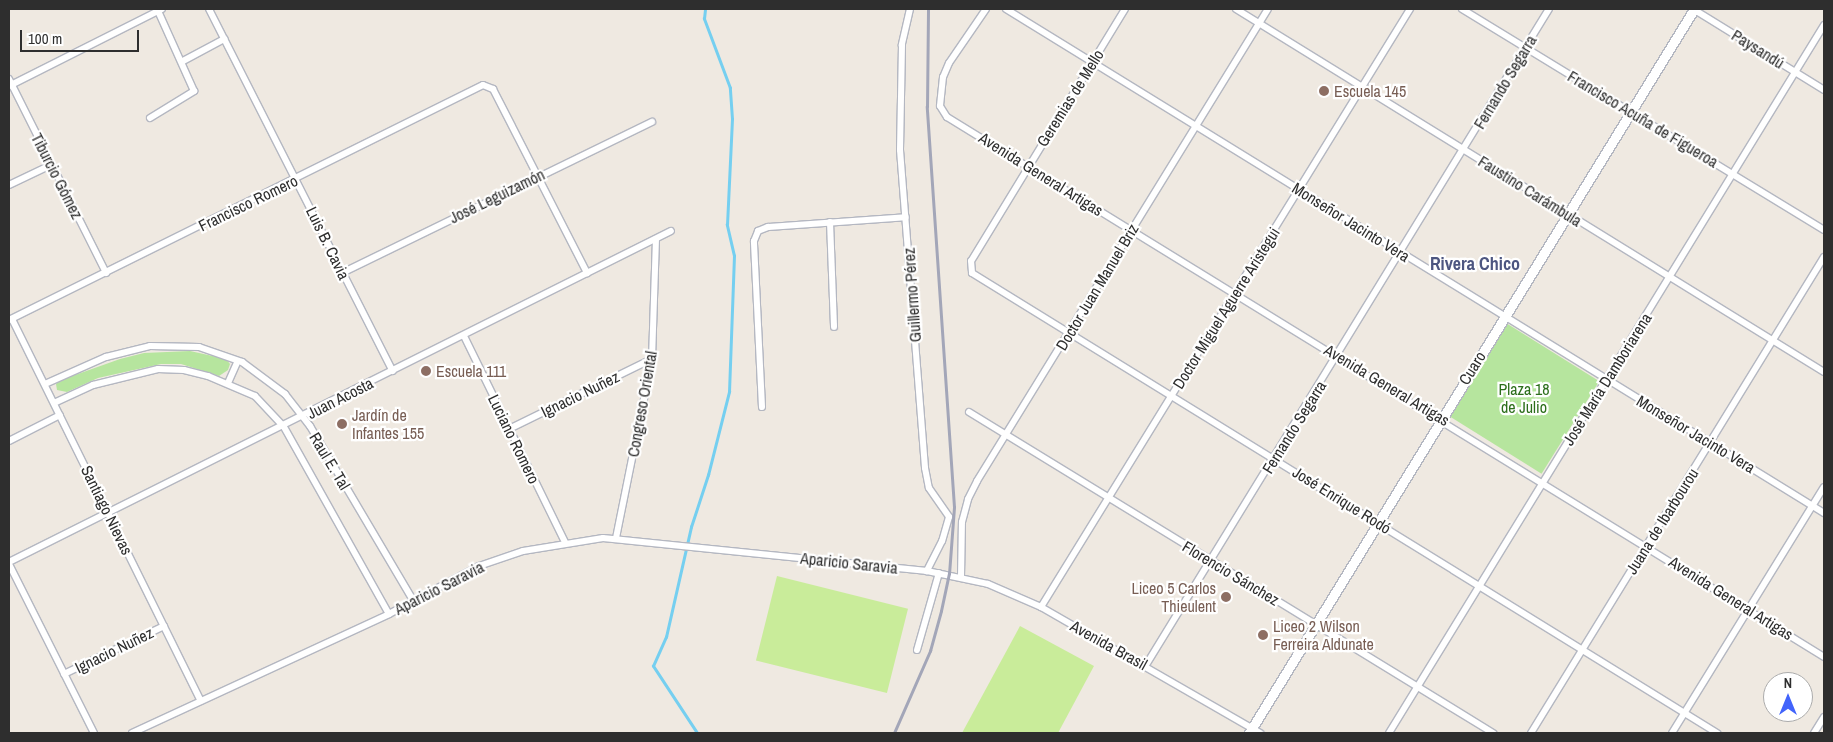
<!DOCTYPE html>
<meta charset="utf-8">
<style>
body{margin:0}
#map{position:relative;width:1833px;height:742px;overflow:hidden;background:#efe9e1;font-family:"Archivo Narrow",sans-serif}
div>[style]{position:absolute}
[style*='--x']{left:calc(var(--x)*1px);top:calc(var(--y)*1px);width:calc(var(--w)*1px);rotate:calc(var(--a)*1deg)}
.green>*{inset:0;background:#b6e59e;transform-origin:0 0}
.pitch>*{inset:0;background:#c9ec9a;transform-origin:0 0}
.stream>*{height:2.5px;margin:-1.25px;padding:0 1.25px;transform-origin:1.25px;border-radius:1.25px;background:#75cff0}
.roads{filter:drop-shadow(1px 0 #b4b7c1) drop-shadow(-1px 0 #b4b7c1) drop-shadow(0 1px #b4b7c1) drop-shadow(0 -1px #b4b7c1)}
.street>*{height:6px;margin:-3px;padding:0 3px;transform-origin:3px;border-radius:3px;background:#fff}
.secondary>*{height:9px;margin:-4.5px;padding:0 4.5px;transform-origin:4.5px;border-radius:4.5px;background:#fff}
.rail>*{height:2.5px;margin:-1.25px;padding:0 1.25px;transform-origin:1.25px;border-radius:1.25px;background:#a3a6b8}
.dots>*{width:14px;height:14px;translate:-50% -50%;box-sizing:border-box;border:2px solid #fff;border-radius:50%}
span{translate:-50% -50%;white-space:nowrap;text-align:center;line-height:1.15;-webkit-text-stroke:4.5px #fff;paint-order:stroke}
.street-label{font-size:16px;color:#2e2e2e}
.education-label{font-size:16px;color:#785e54}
.left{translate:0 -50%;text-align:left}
.right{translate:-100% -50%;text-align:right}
.park-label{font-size:16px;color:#2c6e1b}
.neighbourhood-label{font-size:18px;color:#4d5680;font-weight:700}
.frame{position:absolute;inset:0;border:10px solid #2e2e2e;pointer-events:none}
.north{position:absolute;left:1763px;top:672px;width:50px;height:50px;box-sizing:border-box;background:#fff;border:1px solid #ababab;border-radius:50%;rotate:0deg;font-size:14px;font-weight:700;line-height:20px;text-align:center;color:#2e2e2e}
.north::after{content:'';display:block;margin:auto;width:18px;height:22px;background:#4264fb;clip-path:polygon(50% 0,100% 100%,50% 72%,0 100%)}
.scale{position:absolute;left:20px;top:30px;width:119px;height:22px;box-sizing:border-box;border:2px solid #2e2e2e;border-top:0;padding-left:6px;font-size:15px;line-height:18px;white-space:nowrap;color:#2e2e2e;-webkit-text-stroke:4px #fff;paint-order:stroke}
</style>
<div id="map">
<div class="green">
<div style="left:1506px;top:323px;width:110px;height:109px;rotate:32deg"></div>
<div style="clip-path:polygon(190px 351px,226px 359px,230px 364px,228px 370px,219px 376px,181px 364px,161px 364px,98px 378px,67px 392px,57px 390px,56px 384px,61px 380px,120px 359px,144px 353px)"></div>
</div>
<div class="pitch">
<div style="left:777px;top:576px;width:135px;height:87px;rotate:14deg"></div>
<div style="clip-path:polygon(1020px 626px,1094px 666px,1058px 733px,962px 733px)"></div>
</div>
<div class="stream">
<div style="--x:697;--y:733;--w:80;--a:-123.3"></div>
<div style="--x:653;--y:666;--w:32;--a:-66"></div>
<div style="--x:666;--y:637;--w:113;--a:-77.2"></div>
<div style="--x:691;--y:527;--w:55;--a:-71.9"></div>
<div style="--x:708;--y:475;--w:86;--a:-75.8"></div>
<div style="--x:729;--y:392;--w:136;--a:-87.9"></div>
<div style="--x:734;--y:256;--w:32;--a:-103"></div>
<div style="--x:727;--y:225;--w:106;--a:-87.3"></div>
<div style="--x:732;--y:119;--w:31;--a:-94"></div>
<div style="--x:730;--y:88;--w:74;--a:-110.6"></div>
<div style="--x:704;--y:19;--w:10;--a:-84"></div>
</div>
<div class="roads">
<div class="street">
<div style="--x:209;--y:9;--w:406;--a:63.1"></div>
<div style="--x:910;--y:9;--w:37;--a:103"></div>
<div style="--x:902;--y:45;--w:105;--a:91.1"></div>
<div style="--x:900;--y:150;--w:319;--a:85.5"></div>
<div style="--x:925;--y:468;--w:20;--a:79"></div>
<div style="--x:929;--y:488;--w:35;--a:55"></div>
<div style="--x:949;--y:517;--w:25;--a:106"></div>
<div style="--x:942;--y:541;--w:34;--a:117"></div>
<div style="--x:986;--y:9;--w:65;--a:124.4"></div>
<div style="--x:949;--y:63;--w:15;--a:113"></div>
<div style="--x:943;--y:77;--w:29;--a:96"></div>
<div style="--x:940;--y:106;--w:13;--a:58"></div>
<div style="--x:947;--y:117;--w:1030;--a:31.62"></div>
<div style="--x:1006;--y:9;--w:961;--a:31.64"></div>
<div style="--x:1125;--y:9;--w:295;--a:121.4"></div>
<div style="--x:971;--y:261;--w:12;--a:85"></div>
<div style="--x:972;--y:273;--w:876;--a:31.69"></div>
<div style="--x:1236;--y:9;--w:691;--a:31.69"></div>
<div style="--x:1462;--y:9;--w:424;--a:31.4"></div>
<div style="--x:1693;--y:9;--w:154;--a:31.7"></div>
<div style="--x:183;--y:61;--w:47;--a:-28.2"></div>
<div style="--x:9;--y:79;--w:217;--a:63.4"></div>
<div style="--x:9;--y:86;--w:171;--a:-26.7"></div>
<div style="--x:150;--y:118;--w:52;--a:-31.5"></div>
<div style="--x:194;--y:91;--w:88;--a:-114.2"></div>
<div style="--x:9;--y:185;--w:47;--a:-25.5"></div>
<div style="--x:830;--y:222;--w:105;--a:87.8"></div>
<div style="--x:342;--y:273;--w:345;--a:-26"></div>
<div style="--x:12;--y:319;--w:426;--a:63.7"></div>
<div style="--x:9;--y:320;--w:529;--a:-26.37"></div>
<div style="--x:483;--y:85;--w:11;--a:22"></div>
<div style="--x:493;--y:89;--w:207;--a:62.9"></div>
<div style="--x:464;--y:336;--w:229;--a:63.9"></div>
<div style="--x:228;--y:383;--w:24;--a:-66"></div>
<div style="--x:45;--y:384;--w:67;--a:-23.9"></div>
<div style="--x:106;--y:357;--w:45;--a:-14"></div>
<div style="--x:150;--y:346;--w:49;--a:1.2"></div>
<div style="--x:199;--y:347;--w:46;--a:19.2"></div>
<div style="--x:242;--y:362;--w:54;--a:36.7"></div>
<div style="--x:285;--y:394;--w:41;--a:52"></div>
<div style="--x:310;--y:426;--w:202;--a:59.4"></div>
<div style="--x:54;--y:403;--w:43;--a:-24.8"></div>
<div style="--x:93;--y:385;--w:67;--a:-13.8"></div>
<div style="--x:158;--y:369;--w:26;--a:2"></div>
<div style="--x:184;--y:370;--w:25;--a:14"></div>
<div style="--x:208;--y:376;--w:51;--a:23.1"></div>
<div style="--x:255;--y:396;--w:42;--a:46.9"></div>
<div style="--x:284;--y:427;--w:214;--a:60.7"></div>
<div style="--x:762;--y:407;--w:166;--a:-92.8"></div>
<div style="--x:754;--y:241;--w:11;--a:-68"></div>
<div style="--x:758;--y:231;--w:11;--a:-22"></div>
<div style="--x:768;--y:227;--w:138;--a:-4.1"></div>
<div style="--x:969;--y:412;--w:615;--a:31.49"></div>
<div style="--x:509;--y:429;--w:159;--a:-26.1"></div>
<div style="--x:9;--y:441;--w:57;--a:-27"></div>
<div style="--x:616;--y:538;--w:183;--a:-78.6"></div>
<div style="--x:652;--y:359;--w:120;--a:-88.1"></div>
<div style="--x:9;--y:562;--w:740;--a:-26.57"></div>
<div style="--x:9;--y:564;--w:189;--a:63.3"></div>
<div style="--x:961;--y:577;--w:55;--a:-89"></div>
<div style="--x:962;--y:522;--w:24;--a:-75"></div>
<div style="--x:968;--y:499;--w:20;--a:-63"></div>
<div style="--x:977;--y:481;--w:554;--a:-58.35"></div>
<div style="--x:1041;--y:607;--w:703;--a:-58.32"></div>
<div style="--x:917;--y:650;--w:80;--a:-74.1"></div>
<div style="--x:1146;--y:665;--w:770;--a:-58.44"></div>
<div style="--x:64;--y:674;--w:111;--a:-25.6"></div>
<div style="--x:132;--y:733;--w:283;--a:-24.8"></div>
<div style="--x:389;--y:614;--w:102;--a:-28.1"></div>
<div style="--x:479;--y:566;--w:46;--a:-18.8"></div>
<div style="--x:523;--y:551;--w:81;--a:-9.2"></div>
<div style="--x:603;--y:538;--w:326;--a:5.8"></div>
<div style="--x:927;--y:571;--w:62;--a:12"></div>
<div style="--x:988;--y:584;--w:58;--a:23.5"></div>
<div style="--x:1041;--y:607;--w:253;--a:29.9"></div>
<div style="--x:1389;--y:733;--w:831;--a:-58.43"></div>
<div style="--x:1531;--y:733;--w:559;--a:-58.39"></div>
<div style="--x:1672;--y:733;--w:289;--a:-58.3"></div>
<div style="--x:1814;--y:733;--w:19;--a:-58"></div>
</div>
<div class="secondary">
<div style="--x:1249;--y:733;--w:850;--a:-58.42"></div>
</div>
</div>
<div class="rail">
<div style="--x:894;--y:733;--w:90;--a:-66.3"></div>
<div style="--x:930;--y:651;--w:41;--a:-74.6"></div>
<div style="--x:941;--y:611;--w:38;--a:-78"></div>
<div style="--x:949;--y:574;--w:67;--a:-85.7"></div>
<div style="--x:954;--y:507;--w:401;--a:-93.9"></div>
<div style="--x:927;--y:107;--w:98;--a:-89.4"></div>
</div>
<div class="dots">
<div style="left:1324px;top:91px;background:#8d6e63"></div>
<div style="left:426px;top:371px;background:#8d6e63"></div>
<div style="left:342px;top:424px;background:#8d6e63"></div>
<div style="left:1226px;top:597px;background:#8d6e63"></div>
<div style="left:1263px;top:635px;background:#8d6e63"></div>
</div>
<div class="street-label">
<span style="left:1758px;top:49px;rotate:32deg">Paysandú</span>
<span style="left:1505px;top:82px;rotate:-59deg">Fernando Segarra</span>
<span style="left:1070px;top:98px;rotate:-58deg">Geremias de Mello</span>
<span style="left:1643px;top:119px;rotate:31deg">Francisco Acuña de Figueroa</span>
<span style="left:1041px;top:174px;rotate:32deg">Avenida General Artigas</span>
<span style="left:57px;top:176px;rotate:63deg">Tiburcio Gómez</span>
<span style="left:1530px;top:191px;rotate:32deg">Faustino Carámbula</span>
<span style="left:497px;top:196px;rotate:-26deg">José Leguizamón</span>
<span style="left:248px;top:203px;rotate:-26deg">Francisco Romero</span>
<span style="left:1351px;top:222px;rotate:32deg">Monseñor Jacinto Vera</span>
<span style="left:328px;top:243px;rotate:64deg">Luis B. Cavia</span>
<span style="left:1097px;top:287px;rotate:-59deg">Doctor Juan Manuel Briz</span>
<span style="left:912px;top:295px;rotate:-94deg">Guillermo Pérez</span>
<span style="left:1226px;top:308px;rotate:-58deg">Doctor Miguel Aguerre Aristegui</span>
<span style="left:1472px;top:368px;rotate:-58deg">Cuaro</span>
<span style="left:1607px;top:379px;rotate:-58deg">José María Damboriarena</span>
<span style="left:1387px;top:385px;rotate:31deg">Avenida General Artigas</span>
<span style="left:580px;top:394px;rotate:-26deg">Ignacio Nuñez</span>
<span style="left:340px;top:398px;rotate:-27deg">Juan Acosta</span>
<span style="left:642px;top:404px;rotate:-80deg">Congreso Oriental</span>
<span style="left:1294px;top:427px;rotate:-58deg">Fernando Segarra</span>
<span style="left:1696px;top:434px;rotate:31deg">Monseñor Jacinto Vera</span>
<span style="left:514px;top:439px;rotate:64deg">Luciano Romero</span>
<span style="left:330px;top:461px;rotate:59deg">Raul E. Tal</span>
<span style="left:1342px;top:500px;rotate:32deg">José Enrique Rodó</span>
<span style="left:107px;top:510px;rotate:64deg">Santiago Nievas</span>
<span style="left:1662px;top:521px;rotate:-58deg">Juana de Ibarbourou</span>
<span style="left:849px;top:563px;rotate:6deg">Aparicio Saravia</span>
<span style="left:1231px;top:573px;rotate:31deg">Florencio Sánchez</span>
<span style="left:439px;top:588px;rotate:-27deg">Aparicio Saravia</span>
<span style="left:1731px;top:598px;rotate:32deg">Avenida General Artigas</span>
<span style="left:1109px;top:645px;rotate:29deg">Avenida Brasil</span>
<span style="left:114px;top:650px;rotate:-26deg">Ignacio Nuñez</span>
</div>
<div class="education-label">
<span class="left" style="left:1334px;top:91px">Escuela 145</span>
<span class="left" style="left:436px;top:371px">Escuela 111</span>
<span class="left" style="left:352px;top:424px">Jardín de<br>Infantes 155</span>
<span class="right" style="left:1216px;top:597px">Liceo 5 Carlos<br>Thieulent</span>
<span class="left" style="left:1273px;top:635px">Liceo 2 Wilson<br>Ferreira Aldunate</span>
</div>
<div class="park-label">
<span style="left:1524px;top:398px">Plaza 18<br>de Julio</span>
</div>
<div class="neighbourhood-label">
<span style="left:1475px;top:264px">Rivera Chico</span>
</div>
<div class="frame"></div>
<div class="north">N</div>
<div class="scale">100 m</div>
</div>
